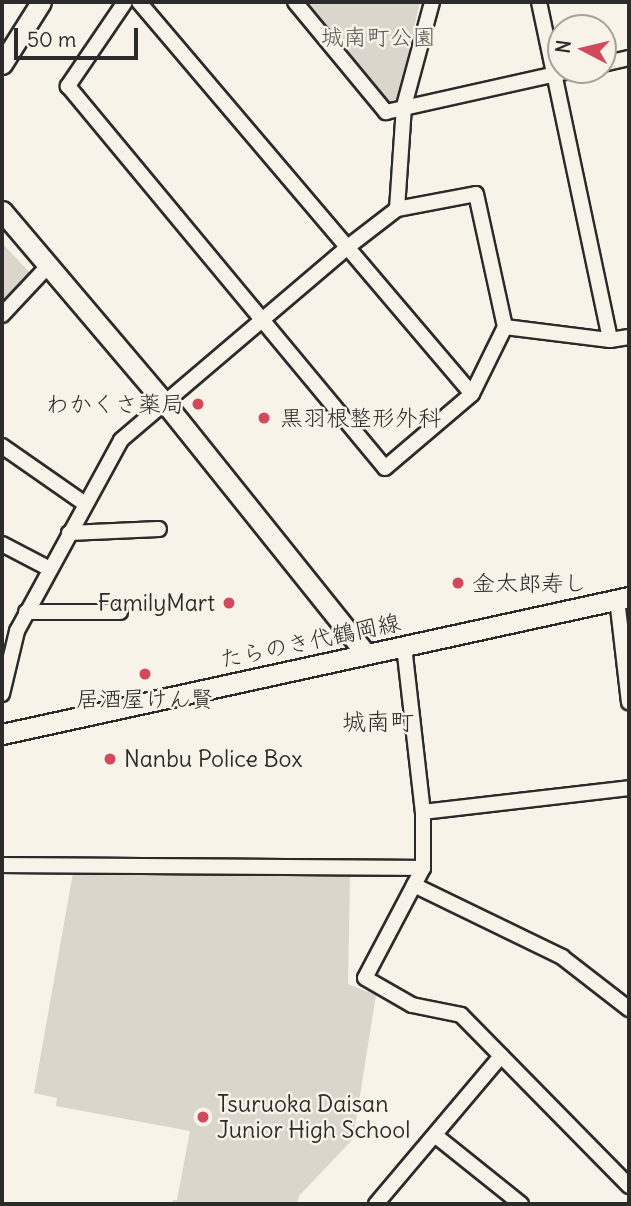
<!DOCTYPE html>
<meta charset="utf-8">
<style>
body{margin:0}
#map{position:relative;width:631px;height:1206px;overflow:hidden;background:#f7f3e8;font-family:Delius,"Klee One",sans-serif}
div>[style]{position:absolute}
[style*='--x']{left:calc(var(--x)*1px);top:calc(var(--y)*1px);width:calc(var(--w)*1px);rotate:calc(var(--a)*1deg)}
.green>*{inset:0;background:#dad6cc}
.roads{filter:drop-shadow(2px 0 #2b2b2b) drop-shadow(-2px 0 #2b2b2b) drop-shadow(0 2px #2b2b2b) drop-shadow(0 -2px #2b2b2b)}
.street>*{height:14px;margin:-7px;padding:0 7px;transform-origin:7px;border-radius:7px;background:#f7f3e8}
.secondary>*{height:19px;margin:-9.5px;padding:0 9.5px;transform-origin:9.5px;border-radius:9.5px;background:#f7f3e8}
.dots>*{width:19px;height:19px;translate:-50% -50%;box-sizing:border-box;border:4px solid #f7f3e8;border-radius:50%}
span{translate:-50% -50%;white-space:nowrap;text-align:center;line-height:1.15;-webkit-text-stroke:5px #f7f3e8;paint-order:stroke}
.park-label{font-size:23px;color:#575653}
.poi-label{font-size:23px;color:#2b2b2b}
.right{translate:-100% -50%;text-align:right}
.left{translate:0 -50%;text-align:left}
.street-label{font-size:23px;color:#2b2b2b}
.neighbourhood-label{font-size:24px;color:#2b2b2b}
.frame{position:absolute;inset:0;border:4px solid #2b2b2b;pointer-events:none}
.north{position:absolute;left:547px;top:14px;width:70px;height:70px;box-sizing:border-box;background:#f7f3e8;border:2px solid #a5a39c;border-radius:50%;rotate:277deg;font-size:19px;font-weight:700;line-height:28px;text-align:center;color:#2b2b2b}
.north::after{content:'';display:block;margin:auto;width:24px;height:32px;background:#d1495b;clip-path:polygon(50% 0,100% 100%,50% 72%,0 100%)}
.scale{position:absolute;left:14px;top:28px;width:124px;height:32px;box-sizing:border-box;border:4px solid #2b2b2b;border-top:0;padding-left:9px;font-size:21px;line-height:24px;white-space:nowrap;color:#2b2b2b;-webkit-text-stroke:5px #f7f3e8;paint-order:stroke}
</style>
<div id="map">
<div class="green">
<div style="clip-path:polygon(304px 2px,420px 2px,398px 98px,388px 103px)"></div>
<div style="clip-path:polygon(2px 243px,30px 273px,2px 302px)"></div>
<div style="clip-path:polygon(73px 873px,350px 877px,348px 984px,376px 995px,353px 1139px,299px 1196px,297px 1204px,172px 1204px,173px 1200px,177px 1200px,190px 1131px,56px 1106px,57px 1098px,34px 1093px)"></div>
</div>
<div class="roads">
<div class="street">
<div style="--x:125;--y:2;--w:102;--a:124.2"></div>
<div style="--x:68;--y:86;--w:496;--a:50.3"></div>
<div style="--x:385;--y:468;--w:114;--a:-40.4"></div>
<div style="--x:472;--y:394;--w:75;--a:-63.8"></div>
<div style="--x:505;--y:327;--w:106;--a:7.1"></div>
<div style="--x:610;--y:340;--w:19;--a:-9"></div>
<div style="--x:139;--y:2;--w:514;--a:49.65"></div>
<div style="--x:295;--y:2;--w:143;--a:50.4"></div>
<div style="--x:386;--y:112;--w:193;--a:-12.6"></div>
<div style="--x:539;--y:2;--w:345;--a:78.1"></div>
<div style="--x:603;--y:64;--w:27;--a:-13"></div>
<div style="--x:397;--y:209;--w:80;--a:-10.8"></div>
<div style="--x:476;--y:194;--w:136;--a:77.7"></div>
<div style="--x:2;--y:315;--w:67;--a:-46.8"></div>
<div style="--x:2;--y:446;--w:101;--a:34.9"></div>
<div style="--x:69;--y:533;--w:90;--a:-2.5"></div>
<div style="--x:2;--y:544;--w:54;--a:27.5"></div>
<div style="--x:617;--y:599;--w:104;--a:83.4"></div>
<div style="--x:26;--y:612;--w:94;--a:0"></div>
<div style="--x:404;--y:646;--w:167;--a:83.5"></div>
<div style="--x:423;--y:812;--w:56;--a:90"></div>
<div style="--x:423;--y:868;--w:124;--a:117.8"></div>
<div style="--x:365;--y:978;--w:54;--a:29.9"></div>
<div style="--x:412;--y:1005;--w:50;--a:11.5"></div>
<div style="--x:461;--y:1015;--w:240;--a:45.5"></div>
<div style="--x:2;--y:694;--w:65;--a:-76.6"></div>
<div style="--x:17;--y:631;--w:217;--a:-61.4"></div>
<div style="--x:121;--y:440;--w:299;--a:-40.4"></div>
<div style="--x:349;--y:246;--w:61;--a:-37.6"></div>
<div style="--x:397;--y:209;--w:103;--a:-86.1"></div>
<div style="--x:404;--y:106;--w:108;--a:-74.9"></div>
<div style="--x:423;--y:812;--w:207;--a:-6.6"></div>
<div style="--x:2;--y:865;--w:421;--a:0.4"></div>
<div style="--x:414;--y:885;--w:165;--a:25.9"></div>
<div style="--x:562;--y:957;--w:85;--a:37.8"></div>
<div style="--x:436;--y:1136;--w:109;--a:38.7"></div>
<div style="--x:376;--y:1204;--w:194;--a:-49.8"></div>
</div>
<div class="secondary">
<div style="--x:2;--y:64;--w:73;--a:-57.8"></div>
<div style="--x:2;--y:211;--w:252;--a:49.7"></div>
<div style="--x:165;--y:403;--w:320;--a:51.3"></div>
<div style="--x:2;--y:734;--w:642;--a:-12.33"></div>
</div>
</div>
<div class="dots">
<div style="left:198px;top:404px;background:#d1495b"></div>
<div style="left:264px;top:418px;background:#d1495b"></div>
<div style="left:458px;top:583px;background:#d1495b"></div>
<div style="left:229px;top:603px;background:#d1495b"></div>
<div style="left:145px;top:674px;background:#d1495b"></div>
<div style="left:110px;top:759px;background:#d1495b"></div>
<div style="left:203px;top:1117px;background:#d1495b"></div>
</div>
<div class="park-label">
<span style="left:378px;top:37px">城南町公園</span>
</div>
<div class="poi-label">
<span class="right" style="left:184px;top:404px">わかくさ薬局</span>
<span class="left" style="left:280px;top:418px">黒羽根整形外科</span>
<span class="left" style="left:472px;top:583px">金太郎寿し</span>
<span class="right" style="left:215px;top:603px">FamilyMart</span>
<span style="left:145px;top:699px">居酒屋けん賢</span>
<span class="left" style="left:124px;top:759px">Nanbu Police Box</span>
<span class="left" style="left:217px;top:1117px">Tsuruoka Daisan<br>Junior High School</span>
</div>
<div class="street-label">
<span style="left:310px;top:641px;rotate:-12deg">たらのき代鶴岡線</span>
</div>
<div class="neighbourhood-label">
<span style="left:378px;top:722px">城南町</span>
</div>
<div class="frame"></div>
<div class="north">N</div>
<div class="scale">50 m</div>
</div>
